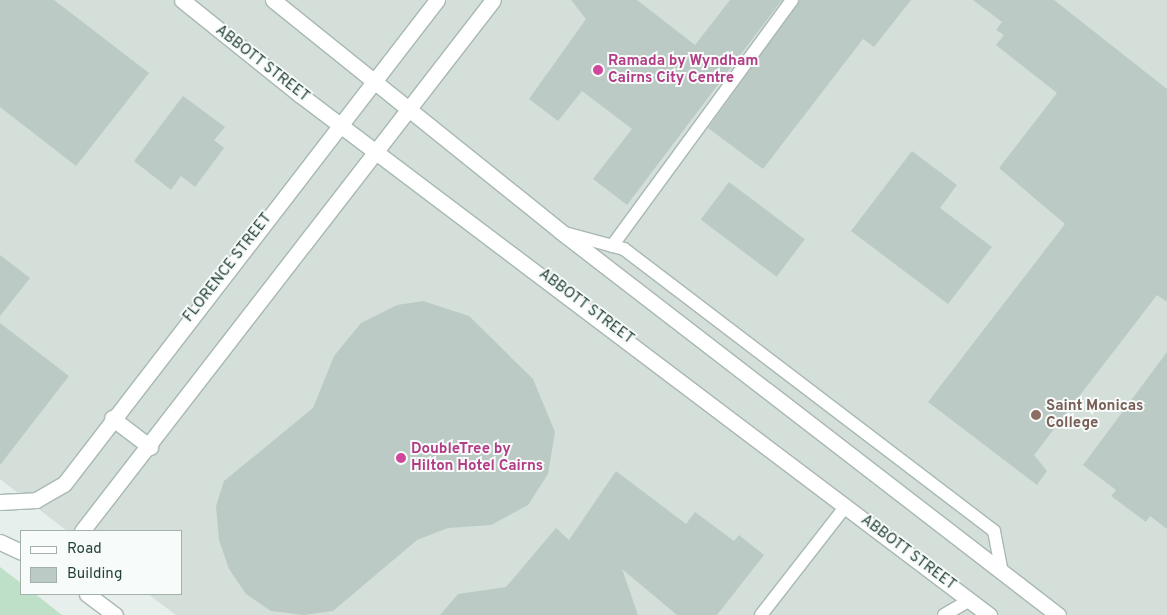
<!DOCTYPE html>
<style>
body{margin:0}
#map{position:relative;width:1167px;height:615px;overflow:hidden;background:#e6efeb;font-family:Overpass,sans-serif}
div>[style]{position:absolute}
[style*='--x']{left:calc(var(--x)*1px);top:calc(var(--y)*1px);width:calc(var(--w)*1px);rotate:calc(var(--a)*1deg)}
.built>*{inset:0;background:#d4dfda}
.green>*{inset:0;background:#bfe0c8}
.building>*{inset:0;background:#bbcac4;transform-origin:0 0}
.roads{filter:drop-shadow(1px 0 #a8b8b2) drop-shadow(-1px 0 #a8b8b2) drop-shadow(0 1px #a8b8b2) drop-shadow(0 -1px #a8b8b2)}
.service>*{height:12px;margin:-6px;padding:0 6px;transform-origin:6px;border-radius:6px;background:#fff}
.tertiary>*{height:15px;margin:-7.5px;padding:0 7.5px;transform-origin:7.5px;border-radius:7.5px;background:#fff}
.dots>*{width:14px;height:14px;translate:-50% -50%;box-sizing:border-box;border:2px solid #f7fbf9;border-radius:50%}
span{translate:-50% -50%;white-space:nowrap;text-align:center;line-height:1.15;-webkit-text-stroke:4px #f7fbf9;paint-order:stroke}
.hotel-label{font-size:15px;color:#b23c85;font-weight:700}
.left{translate:0 -50%;text-align:left}
.street-label{font-size:15px;color:#24423a}
.education-label{font-size:15px;color:#785e54;font-weight:700}
.legend{position:absolute;left:20px;top:530px;width:162px;height:65px;box-sizing:border-box;background:#f7fbf9;border:1px solid #a3b1ad;margin:0;padding:6px 9px;list-style:none;font-size:15px;color:#24423a}
.legend li{display:flex;align-items:center;gap:10px;height:25px}
.legend b{width:25px;border:1px solid #a3b1ad}
</style>
<div id="map">
<div class="built">
<div style="clip-path:polygon(0 0,1167px 0,1167px 615px,176px 615px,148px 594px,181px 594px,181px 531px,67px 531px,0 479px)"></div>
</div>
<div class="green">
<div style="clip-path:polygon(0 567px,21px 583px,21px 594px,35px 594px,62px 615px,0 615px)"></div>
</div>
<div class="building">
<div style="clip-path:polygon(0 0,54px 0,149px 73px,76px 166px,0 107px)"></div>
<div style="clip-path:polygon(571px 0,637px 0,695px 45px,730px 0,782px 0,627px 205px,593px 179px,632px 129px,582px 91px,558px 121px,529px 99px,586px 19px)"></div>
<div style="clip-path:polygon(800px 0,911px 0,874px 47px,863px 39px,763px 169px,708px 128px)"></div>
<div style="clip-path:polygon(973px 0,1054px 0,1167px 89px,1167px 302px,1157px 295px,1034px 455px,1047px 471px,1037px 485px,928px 402px,1065px 224px,999px 168px,1057px 93px,996px 45px,1004px 35px,996px 30px,1002px 22px)"></div>
<div style="clip-path:polygon(183px 96px,225px 127px,214px 140px,224px 148px,195px 187px,181px 176px,171px 190px,134px 161px)"></div>
<div style="clip-path:polygon(912px 151px,957px 185px,940px 208px,992px 247px,948px 304px,851px 231px)"></div>
<div style="left:729px;top:182px;width:95px;height:47px;rotate:37deg"></div>
<div style="clip-path:polygon(0 255px,30px 278px,0 316px)"></div>
<div style="clip-path:polygon(423px 301px,469px 316px,533px 379px,555px 432px,548px 474px,528px 505px,491px 525px,448px 528px,417px 540px,333px 611px,304px 615px,271px 611px,246px 594px,229px 569px,219px 540px,216px 506px,224px 481px,313px 408px,334px 356px,361px 323px,397px 305px)"></div>
<div style="clip-path:polygon(0 323px,69px 376px,0 465px)"></div>
<div style="clip-path:polygon(1167px 352px,1167px 529px,1150px 516px,1146px 522px,1111px 496px,1116px 490px,1083px 465px)"></div>
<div style="clip-path:polygon(616px 471px,686px 524px,695px 512px,734px 541px,739px 535px,764px 555px,717px 615px,677px 615px,622px 569px,638px 615px,440px 615px,458px 594px,506px 587px,556px 528px,569px 540px)"></div>
</div>
<div class="roads">
<div class="service">
<div style="--x:565;--y:233;--w:61;--a:15.2"></div>
<div style="--x:624;--y:249;--w:465;--a:37.3"></div>
<div style="--x:994;--y:531;--w:43;--a:79.2"></div>
<div style="--x:612;--y:246;--w:305;--a:-53.8"></div>
<div style="--x:761;--y:615;--w:138;--a:-52.1"></div>
<div style="--x:944;--y:615;--w:30;--a:-30"></div>
</div>
<div class="tertiary">
<div style="--x:182;--y:0;--w:150;--a:38.8"></div>
<div style="--x:299;--y:94;--w:865;--a:37.06"></div>
<div style="--x:273;--y:0;--w:368;--a:38.8"></div>
<div style="--x:560;--y:231;--w:629;--a:37.64"></div>
<div style="--x:112;--y:418;--w:48;--a:37.3"></div>
<div style="--x:0;--y:502;--w:36;--a:-3"></div>
<div style="--x:36;--y:500;--w:32;--a:-30"></div>
<div style="--x:64;--y:484;--w:611;--a:-52.38"></div>
<div style="--x:82;--y:531;--w:671;--a:-52.26"></div>
<div style="--x:0;--y:542;--w:23;--a:25"></div>
<div style="--x:87;--y:594;--w:35;--a:37"></div>
</div>
</div>
<div class="dots">
<div style="left:598px;top:70px;background:#d1479c"></div>
<div style="left:1036px;top:415px;background:#8d6e63"></div>
<div style="left:401px;top:458px;background:#d1479c"></div>
</div>
<div class="hotel-label">
<span class="left" style="left:608px;top:70px">Ramada by Wyndham<br>Cairns City Centre</span>
<span class="left" style="left:411px;top:458px">DoubleTree by<br>Hilton Hotel Cairns</span>
</div>
<div class="street-label">
<span style="left:262px;top:64px;rotate:38deg">ABBOTT STREET</span>
<span style="left:228px;top:268px;rotate:-52deg">FLORENCE STREET</span>
<span style="left:586px;top:307px;rotate:37deg">ABBOTT STREET</span>
<span style="left:908px;top:553px;rotate:37deg">ABBOTT STREET</span>
</div>
<div class="education-label">
<span class="left" style="left:1046px;top:415px">Saint Monicas<br>College</span>
</div>
<ul class="legend">
<li><b style="height:6px;background:#fff"></b>Road</li>
<li><b style="height:14px;background:#bbcac4"></b>Building</li>
</ul>
</div>
